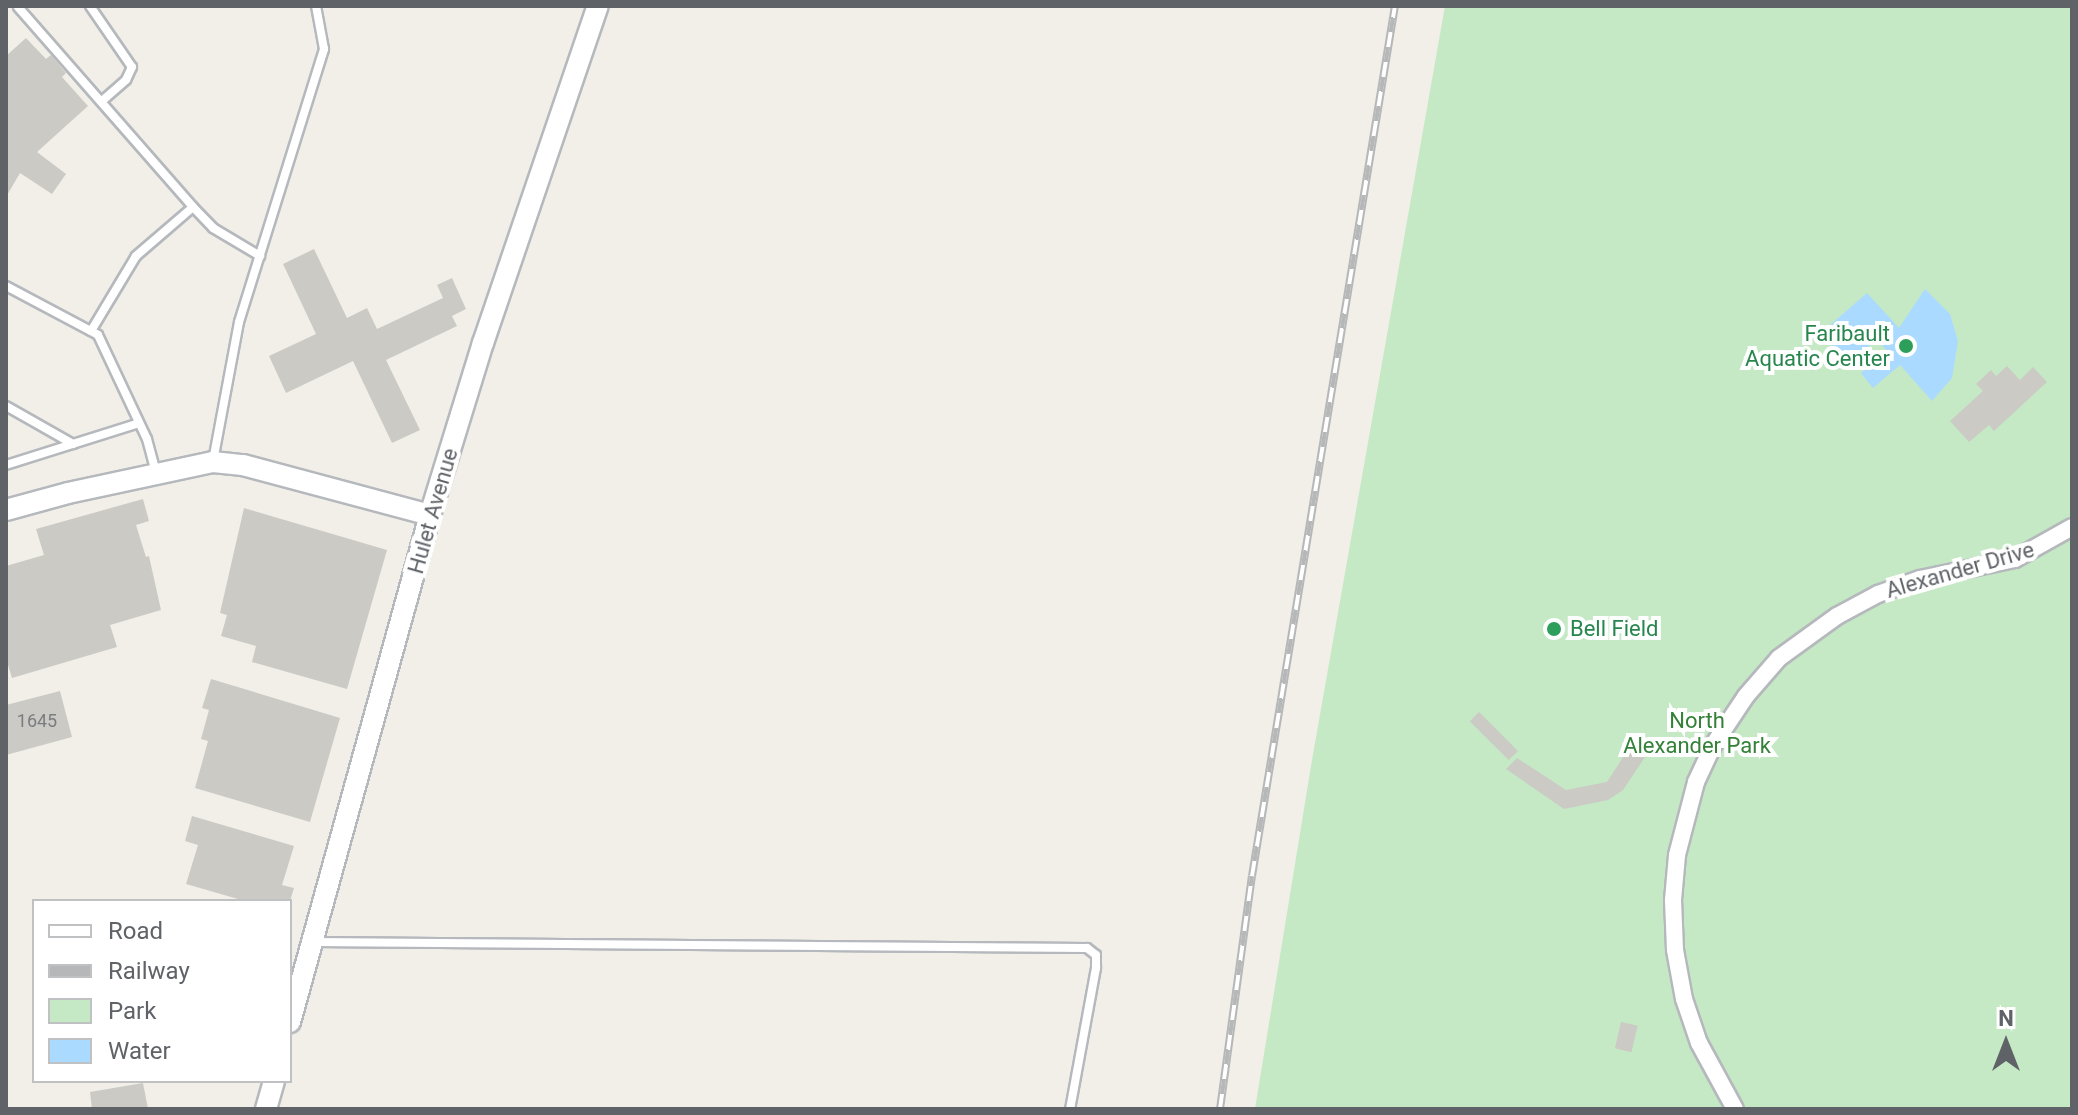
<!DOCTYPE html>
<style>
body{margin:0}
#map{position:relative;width:2078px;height:1115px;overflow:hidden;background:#f1efe8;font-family:Roboto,sans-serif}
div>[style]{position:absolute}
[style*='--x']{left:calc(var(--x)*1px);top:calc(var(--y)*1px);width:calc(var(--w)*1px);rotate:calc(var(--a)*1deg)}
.green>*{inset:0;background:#c5e8c5}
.water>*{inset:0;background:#aadaff}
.building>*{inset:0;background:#cccac5;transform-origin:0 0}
.roads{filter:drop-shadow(2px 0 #b5b8bc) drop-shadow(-2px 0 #b5b8bc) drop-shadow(0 2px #b5b8bc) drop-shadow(0 -2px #b5b8bc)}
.service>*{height:8px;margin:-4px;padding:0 4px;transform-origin:4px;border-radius:4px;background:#fff}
.minor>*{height:16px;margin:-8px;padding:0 8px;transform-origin:8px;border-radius:8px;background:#fff}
.tertiary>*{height:20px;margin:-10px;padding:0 10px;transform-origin:10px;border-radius:10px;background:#fff}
.rail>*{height:8px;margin-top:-4px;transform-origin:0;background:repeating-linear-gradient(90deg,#fff 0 15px,#b6b7b8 0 30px);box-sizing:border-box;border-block:2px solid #b6b7b8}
.dots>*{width:22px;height:22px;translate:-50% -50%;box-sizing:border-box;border:4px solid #fff;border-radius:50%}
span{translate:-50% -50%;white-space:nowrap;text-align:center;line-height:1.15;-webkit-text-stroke:8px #fff;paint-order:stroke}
.number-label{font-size:18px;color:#7a7d7f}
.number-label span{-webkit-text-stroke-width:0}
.leisure-label{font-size:22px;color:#27864d}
.right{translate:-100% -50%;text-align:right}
.left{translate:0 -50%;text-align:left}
.street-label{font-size:22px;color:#5f6368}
.park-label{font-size:22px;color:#348238}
.frame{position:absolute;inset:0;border:8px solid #5f6368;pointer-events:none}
.legend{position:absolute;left:32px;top:899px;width:260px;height:184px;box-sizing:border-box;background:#fff;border:2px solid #bfc1c3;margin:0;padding:10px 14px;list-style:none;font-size:24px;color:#5f6368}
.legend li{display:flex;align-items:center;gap:16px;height:40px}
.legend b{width:40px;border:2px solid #bfc1c3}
.north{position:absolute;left:1966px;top:1003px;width:80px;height:80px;-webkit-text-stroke:6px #fff;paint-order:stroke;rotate:0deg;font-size:22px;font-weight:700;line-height:32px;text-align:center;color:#5f6368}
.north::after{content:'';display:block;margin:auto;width:28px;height:36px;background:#5f6368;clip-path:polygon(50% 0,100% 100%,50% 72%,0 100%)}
</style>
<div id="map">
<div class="green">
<div style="clip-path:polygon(1445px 6px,2072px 6px,2072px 1109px,1255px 1109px,1312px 760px)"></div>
</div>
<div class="water">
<div style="clip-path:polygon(1925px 289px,1950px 314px,1958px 341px,1952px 378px,1932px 401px,1900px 365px,1873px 388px,1861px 373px,1886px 350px,1877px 339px,1848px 364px,1821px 333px,1867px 293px,1899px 328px)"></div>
</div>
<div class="building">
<div style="clip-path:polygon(26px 38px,46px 59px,51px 55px,66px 73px,62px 77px,88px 106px,37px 152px,66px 174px,52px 194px,20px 173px,6px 197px,6px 56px)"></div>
<div style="clip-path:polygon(314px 249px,347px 318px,367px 308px,377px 329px,443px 298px,437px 285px,452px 278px,466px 309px,452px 316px,457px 326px,386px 360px,420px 430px,392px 443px,353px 361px,286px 393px,269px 356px,316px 334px,283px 264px)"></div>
<div style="clip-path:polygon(2007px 366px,2020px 380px,2033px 367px,2047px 382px,1994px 431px,1989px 425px,1969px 442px,1950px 421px,1983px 391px,1976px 384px,1991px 370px,1996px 376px)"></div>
<div style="clip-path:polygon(143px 499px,149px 521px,136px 525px,146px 557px,149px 556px,161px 610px,110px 625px,117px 647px,12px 678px,6px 658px,6px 566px,44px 555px,36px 529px)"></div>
<div style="clip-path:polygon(244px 508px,387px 550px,347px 689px,252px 662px,256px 646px,221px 636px,227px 615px,220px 613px)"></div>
<div style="clip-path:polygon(211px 679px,340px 718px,310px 822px,195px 788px,208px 741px,201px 739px,209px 710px,202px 708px)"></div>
<div style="clip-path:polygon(60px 691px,72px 737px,6px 755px,6px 705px)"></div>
<div style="left:1479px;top:712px;width:55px;height:13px;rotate:45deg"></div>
<div style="clip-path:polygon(1629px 748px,1645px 757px,1623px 790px,1608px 800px,1564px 809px,1506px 769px,1517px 758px,1566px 790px,1607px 782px)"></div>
<div style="clip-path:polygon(192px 816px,294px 846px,282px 885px,294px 888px,290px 901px,245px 901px,186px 884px,198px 845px,185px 841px)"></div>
<div style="left:1621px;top:1022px;width:17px;height:27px;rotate:13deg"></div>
<div style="clip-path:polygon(143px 1083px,148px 1109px,92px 1109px,90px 1092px)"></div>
</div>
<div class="roads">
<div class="service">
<div style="--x:90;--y:6;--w:74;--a:55.5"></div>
<div style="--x:132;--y:67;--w:14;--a:115"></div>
<div style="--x:126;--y:80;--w:33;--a:139"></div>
<div style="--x:18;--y:7;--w:266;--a:48.8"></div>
<div style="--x:193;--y:207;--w:29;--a:46"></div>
<div style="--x:213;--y:228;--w:55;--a:30.8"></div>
<div style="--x:6;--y:286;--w:104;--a:28"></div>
<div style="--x:98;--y:335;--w:115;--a:64.8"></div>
<div style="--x:147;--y:439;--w:34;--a:75"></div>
<div style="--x:91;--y:331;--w:87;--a:-59"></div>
<div style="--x:136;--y:256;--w:75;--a:-40.7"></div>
<div style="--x:6;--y:406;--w:77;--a:29.6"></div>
<div style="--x:213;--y:461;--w:141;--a:-79.4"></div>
<div style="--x:239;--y:322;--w:286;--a:-72.7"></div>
<div style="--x:324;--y:49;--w:44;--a:-100.5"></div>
<div style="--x:6;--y:465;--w:139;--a:-17.5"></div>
<div style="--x:312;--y:942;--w:775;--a:0.44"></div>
<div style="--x:1087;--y:948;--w:11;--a:38"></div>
<div style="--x:1096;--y:955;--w:13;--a:90"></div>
<div style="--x:1096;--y:968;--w:143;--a:100.4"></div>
</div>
<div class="minor">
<div style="--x:1735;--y:1109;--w:75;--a:-118.6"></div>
<div style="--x:1699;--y:1043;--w:46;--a:-108.8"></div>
<div style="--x:1684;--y:999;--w:50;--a:-100.4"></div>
<div style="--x:1675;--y:950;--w:50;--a:-92.3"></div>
<div style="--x:1673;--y:900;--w:45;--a:-84.9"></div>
<div style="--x:1677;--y:855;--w:75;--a:-75.4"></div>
<div style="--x:1696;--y:782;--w:38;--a:-65"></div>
<div style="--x:1712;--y:747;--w:61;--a:-56.3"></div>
<div style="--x:1746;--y:696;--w:50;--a:-49"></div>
<div style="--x:1779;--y:658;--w:72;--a:-35.9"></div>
<div style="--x:1837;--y:616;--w:47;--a:-28.2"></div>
<div style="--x:1878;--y:594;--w:45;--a:-19.7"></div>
<div style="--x:1920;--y:579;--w:97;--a:-11.9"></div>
<div style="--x:2015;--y:559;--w:65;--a:-29.3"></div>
</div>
<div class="tertiary">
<div style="--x:6;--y:510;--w:64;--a:-15.3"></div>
<div style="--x:68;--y:493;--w:148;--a:-12.1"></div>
<div style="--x:213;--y:462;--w:30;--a:6"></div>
<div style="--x:243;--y:465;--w:194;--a:15"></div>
<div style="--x:290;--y:1022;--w:526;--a:-74.56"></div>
<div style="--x:430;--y:515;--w:180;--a:-72.9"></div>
<div style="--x:483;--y:343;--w:356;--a:-71.2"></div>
<div style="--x:266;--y:1109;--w:29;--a:-74"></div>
</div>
</div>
<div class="rail">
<div style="--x:1220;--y:1109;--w:235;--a:-82.2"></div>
<div style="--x:1252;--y:876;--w:882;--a:-80.67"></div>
</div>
<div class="dots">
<div style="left:1906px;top:346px;background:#2e9e5b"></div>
<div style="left:1554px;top:629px;background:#2e9e5b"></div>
</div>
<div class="number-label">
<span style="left:37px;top:721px">1645</span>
</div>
<div class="leisure-label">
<span class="right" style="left:1890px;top:346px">Faribault<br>Aquatic Center</span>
<span class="left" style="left:1570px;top:629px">Bell Field</span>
</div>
<div class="street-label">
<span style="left:433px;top:511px;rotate:-74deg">Hulet Avenue</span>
<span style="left:1960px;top:570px;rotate:-16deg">Alexander Drive</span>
</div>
<div class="park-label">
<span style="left:1697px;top:733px">North<br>Alexander Park</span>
</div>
<div class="frame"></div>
<ul class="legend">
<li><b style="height:10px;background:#fff"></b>Road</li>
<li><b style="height:10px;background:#b6b7b8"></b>Railway</li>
<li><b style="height:22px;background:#c5e8c5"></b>Park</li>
<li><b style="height:22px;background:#aadaff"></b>Water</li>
</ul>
<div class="north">N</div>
</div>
